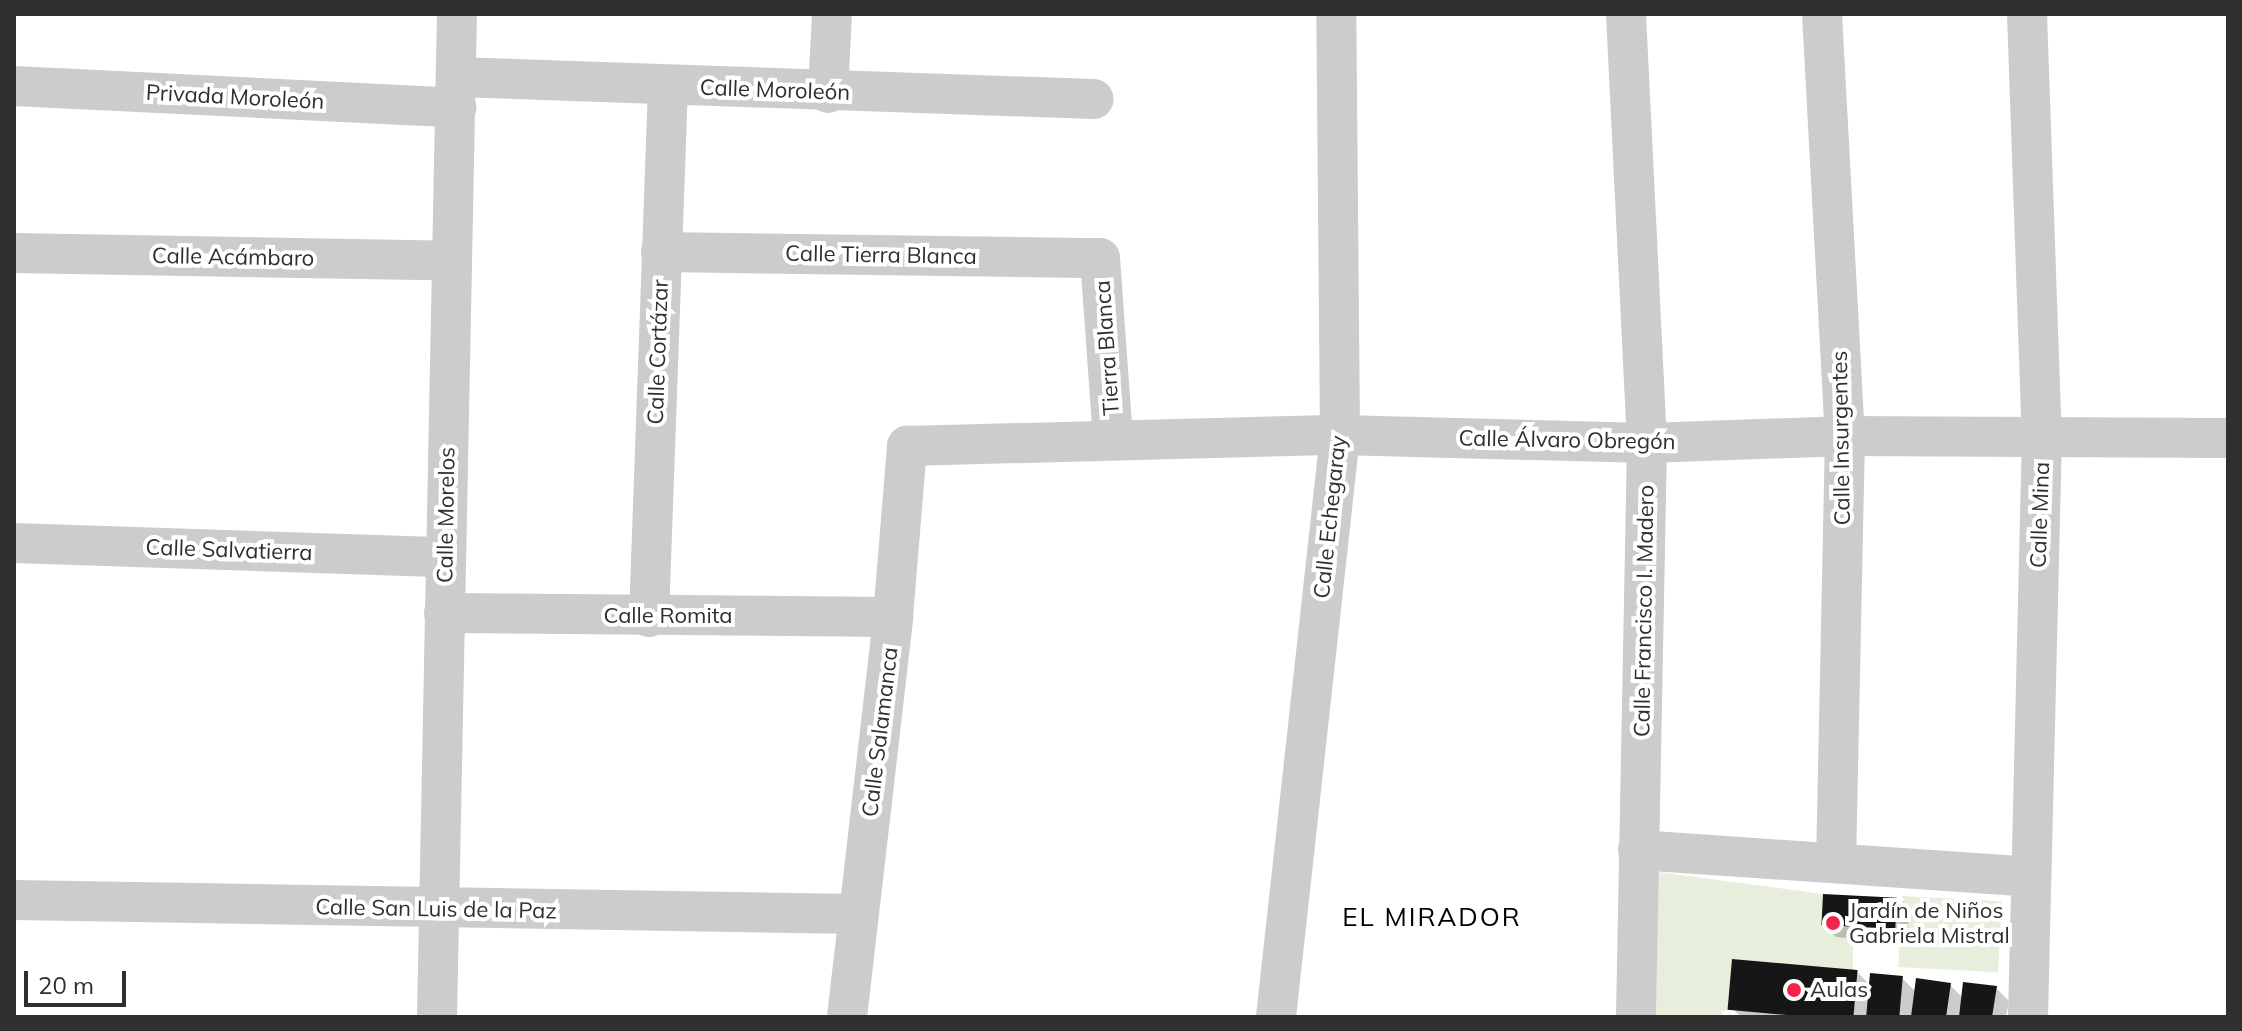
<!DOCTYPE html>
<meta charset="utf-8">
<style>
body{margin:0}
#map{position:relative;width:2242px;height:1031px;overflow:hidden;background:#fff;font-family:Mulish,sans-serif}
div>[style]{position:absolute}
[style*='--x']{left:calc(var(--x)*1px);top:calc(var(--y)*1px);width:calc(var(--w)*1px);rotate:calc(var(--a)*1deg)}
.green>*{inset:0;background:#e7eedc;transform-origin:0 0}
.shadow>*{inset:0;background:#0003}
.building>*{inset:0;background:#161616;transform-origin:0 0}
.minor>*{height:40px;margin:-20px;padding:0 20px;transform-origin:20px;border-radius:20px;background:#ccc}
.dots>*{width:22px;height:22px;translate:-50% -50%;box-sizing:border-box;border:4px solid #fff;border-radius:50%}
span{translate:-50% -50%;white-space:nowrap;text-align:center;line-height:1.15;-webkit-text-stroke:8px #fff;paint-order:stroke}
.street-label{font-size:22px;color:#2f2f2f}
.poi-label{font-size:22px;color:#2f2f2f}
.left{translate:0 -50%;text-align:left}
.quarter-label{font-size:26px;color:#000;letter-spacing:2px}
.frame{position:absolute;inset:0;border:16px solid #2f2f2f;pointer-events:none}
.scale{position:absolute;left:24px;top:971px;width:102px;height:36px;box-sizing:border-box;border:4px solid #2f2f2f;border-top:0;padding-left:10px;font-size:24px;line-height:28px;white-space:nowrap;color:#2f2f2f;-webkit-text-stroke:6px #fff;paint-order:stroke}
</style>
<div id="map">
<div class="green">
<div style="clip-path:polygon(1658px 872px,1823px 894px,1821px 925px,1853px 928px,1853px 970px,1733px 959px,1731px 1010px,1722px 1011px,1722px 1017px,1656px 1017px)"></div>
<div style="left:1902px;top:896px;width:100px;height:71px;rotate:3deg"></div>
</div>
<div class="shadow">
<div style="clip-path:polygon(1896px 900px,1909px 913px,1906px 943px,1836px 937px,1823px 924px)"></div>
<div style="clip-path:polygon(1857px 972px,1871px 986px,1902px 978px,1916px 992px,1950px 985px,1963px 998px,1996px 988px,2009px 1001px,2006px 1017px,1741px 1017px,1733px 1009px)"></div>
</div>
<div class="building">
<div style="left:1823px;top:894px;width:74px;height:31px;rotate:3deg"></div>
<div style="left:1732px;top:959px;width:126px;height:51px;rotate:5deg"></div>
<div style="left:1870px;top:973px;width:33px;height:44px;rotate:5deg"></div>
<div style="clip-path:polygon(1916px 978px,1951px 983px,1946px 1017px,1911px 1017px)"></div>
<div style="clip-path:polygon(1963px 982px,1997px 986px,1992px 1017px,1959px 1017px)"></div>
</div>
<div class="minor">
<div style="--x:1626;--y:14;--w:430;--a:87.2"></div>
<div style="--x:1647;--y:443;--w:574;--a:91.1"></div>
<div style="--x:1822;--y:14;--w:423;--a:86.9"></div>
<div style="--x:1845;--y:436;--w:426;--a:91.2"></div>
<div style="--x:2027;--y:14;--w:421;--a:88"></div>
<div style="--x:2042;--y:435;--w:582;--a:91.38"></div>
<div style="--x:457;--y:77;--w:637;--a:1.98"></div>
<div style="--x:14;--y:86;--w:443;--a:2.8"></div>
<div style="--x:828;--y:93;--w:79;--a:-87.1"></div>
<div style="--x:661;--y:252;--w:439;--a:0.8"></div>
<div style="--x:1100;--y:258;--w:181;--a:85.9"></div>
<div style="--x:14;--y:253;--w:437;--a:1"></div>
<div style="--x:14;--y:543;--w:431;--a:1.9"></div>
<div style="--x:444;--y:613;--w:449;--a:0.5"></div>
<div style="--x:649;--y:617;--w:530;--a:-87.95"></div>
<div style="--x:1638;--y:850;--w:393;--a:3.9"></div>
<div style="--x:14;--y:900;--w:844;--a:0.95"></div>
<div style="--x:437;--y:1017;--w:1003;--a:-88.86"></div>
<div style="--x:847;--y:1017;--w:403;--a:-83.4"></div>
<div style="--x:893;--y:617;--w:172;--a:-85.3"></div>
<div style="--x:907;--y:446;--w:433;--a:-1.5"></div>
<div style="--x:1340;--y:435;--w:307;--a:1.5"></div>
<div style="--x:1647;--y:443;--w:198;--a:-2"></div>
<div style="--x:1845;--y:436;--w:383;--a:0.3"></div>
<div style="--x:1276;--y:1017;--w:586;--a:-83.72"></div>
<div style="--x:1340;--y:435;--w:421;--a:-90.5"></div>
</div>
<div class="dots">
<div style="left:1833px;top:923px;background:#f5234a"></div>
<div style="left:1794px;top:990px;background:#f5234a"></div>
</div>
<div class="street-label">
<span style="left:775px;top:90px;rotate:2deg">Calle Moroleón</span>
<span style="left:235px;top:97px;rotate:3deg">Privada Moroleón</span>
<span style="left:881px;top:255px;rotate:1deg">Calle Tierra Blanca</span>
<span style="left:233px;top:257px;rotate:1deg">Calle Acámbaro</span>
<span style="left:1107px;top:348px;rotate:-94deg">Tierra Blanca</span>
<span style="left:658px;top:352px;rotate:-88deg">Calle Cortázar</span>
<span style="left:1841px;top:438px;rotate:-91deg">Calle Insurgentes</span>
<span style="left:1567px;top:440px;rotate:1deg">Calle Álvaro Obregón</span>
<span style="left:446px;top:515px;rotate:-89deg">Calle Morelos</span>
<span style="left:2040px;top:515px;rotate:-88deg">Calle Mina</span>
<span style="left:1330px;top:517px;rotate:-84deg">Calle Echegaray</span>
<span style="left:229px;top:550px;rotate:2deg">Calle Salvatierra</span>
<span style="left:1644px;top:611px;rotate:-89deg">Calle Francisco I. Madero</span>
<span style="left:668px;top:616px">Calle Romita</span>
<span style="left:880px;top:732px;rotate:-83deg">Calle Salamanca</span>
<span style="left:436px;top:909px;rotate:1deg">Calle San Luis de la Paz</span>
</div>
<div class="poi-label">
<span class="left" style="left:1849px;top:923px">Jardín de Niños<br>Gabriela Mistral</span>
<span class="left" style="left:1810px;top:990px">Aulas</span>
</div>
<div class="quarter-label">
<span style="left:1432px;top:917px">EL MIRADOR</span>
</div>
<div class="frame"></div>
<div class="scale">20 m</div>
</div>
